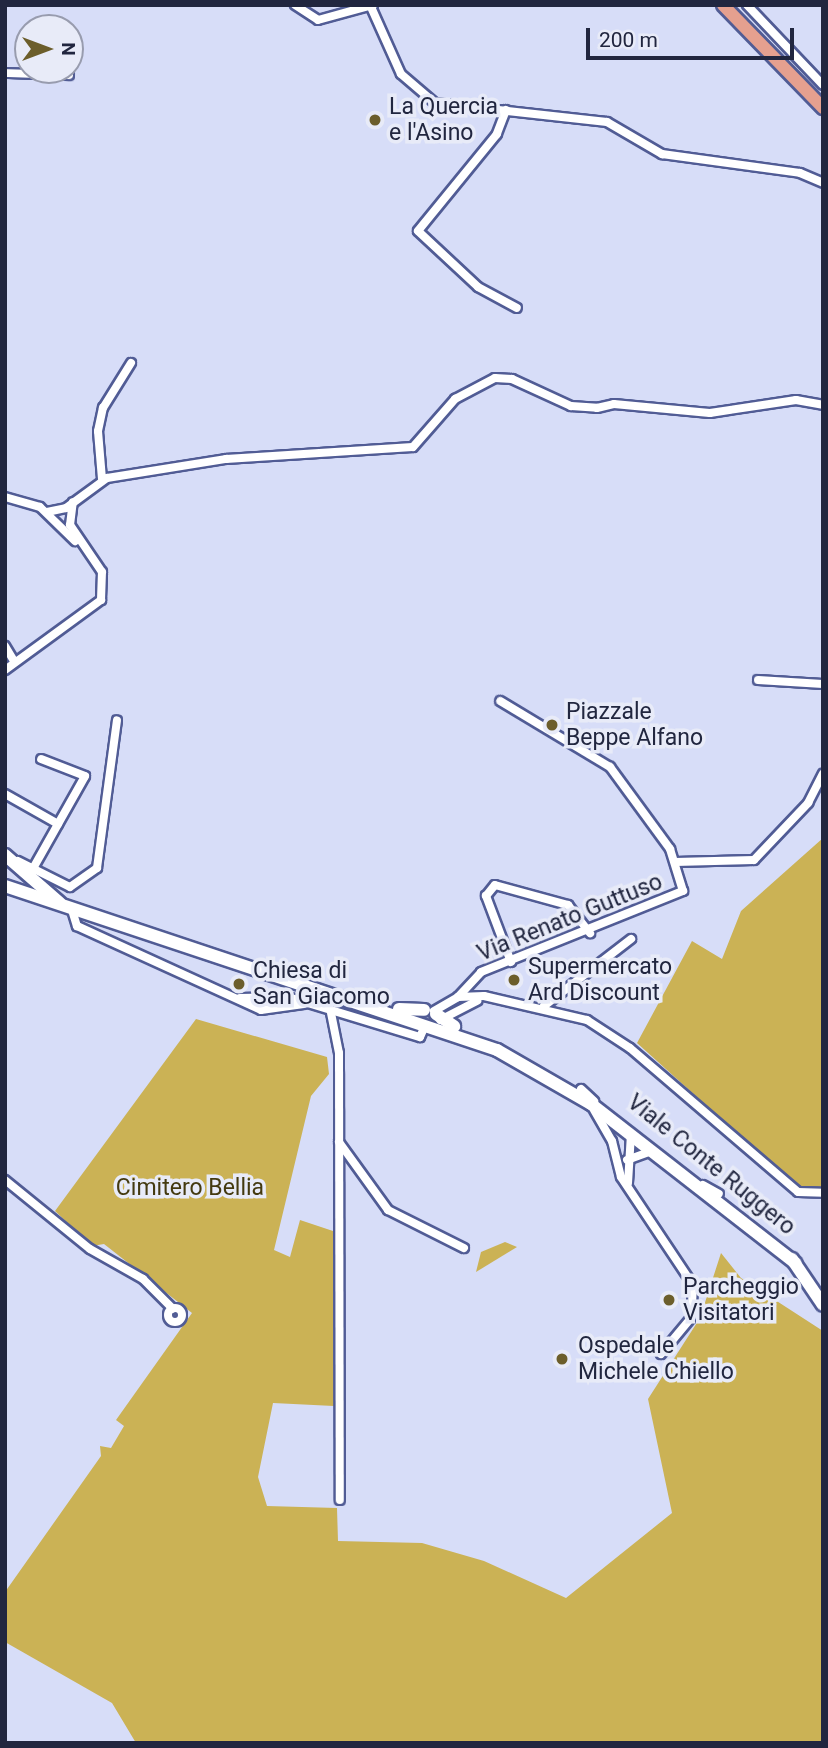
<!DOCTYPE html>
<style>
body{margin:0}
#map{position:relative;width:828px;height:1748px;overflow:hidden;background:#d7ddf8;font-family:Roboto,sans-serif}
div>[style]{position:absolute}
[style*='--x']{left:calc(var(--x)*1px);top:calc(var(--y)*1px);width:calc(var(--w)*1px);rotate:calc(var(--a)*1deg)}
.green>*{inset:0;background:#cbb255}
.roads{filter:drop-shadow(2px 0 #515c95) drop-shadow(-2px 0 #515c95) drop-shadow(0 2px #515c95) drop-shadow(0 -2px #515c95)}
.minor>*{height:8px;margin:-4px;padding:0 4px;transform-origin:4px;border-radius:4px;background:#fff}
.minor>.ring{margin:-4px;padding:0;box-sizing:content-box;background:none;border:8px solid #fff;border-radius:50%}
.secondary>*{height:12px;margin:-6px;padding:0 6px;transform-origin:6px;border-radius:6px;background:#fff}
.primary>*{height:12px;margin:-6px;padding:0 6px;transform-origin:6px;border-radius:6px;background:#e5a08f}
.dots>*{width:19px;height:19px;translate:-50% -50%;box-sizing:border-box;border:4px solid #e8ebf8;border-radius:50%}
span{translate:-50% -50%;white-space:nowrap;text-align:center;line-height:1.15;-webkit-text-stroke:7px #e8ebf8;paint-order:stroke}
.poi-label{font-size:23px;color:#21263f}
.left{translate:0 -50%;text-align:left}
.street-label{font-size:23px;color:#21263f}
.park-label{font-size:23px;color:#443a10}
.frame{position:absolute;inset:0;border:7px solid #21263f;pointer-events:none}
.north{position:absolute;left:14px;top:14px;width:70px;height:70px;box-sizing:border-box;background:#e8ebf8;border:2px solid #989cae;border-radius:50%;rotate:90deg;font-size:19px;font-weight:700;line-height:28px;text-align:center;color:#21263f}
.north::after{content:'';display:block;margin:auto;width:24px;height:32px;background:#6c5e2b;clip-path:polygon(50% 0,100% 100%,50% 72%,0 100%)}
.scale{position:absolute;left:586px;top:28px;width:208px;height:32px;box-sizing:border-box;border:4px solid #21263f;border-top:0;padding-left:9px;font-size:21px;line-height:24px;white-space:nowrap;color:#21263f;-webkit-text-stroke:5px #e8ebf8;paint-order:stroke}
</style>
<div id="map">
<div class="green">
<div style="clip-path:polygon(823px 838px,823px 1186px,813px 1193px,800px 1190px,637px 1043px,692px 941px,722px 959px,741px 911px)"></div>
<div style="clip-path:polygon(196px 1019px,327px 1057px,329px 1074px,311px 1096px,274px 1250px,290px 1257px,300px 1220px,333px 1231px,334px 1406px,273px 1403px,258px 1477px,267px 1506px,337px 1508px,338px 1541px,422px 1543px,484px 1561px,566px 1598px,672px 1513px,648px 1399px,700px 1318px,721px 1253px,741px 1278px,823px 1331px,823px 1743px,136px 1743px,112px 1703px,5px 1642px,5px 1592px,101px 1456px,100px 1446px,111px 1448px,124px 1426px,116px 1420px,192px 1313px,104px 1244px,92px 1246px,55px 1211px)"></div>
<div style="clip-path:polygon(505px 1242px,517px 1247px,476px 1272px,481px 1252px)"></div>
</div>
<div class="roads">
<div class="minor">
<div style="--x:295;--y:5;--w:27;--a:33"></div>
<div style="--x:318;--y:20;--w:57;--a:-15.3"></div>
<div style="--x:747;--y:5;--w:110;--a:46.5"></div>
<div style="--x:371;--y:7;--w:73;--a:65.9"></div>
<div style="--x:401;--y:74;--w:45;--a:40.5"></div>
<div style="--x:435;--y:103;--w:173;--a:6.3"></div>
<div style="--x:607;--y:122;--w:64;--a:30.2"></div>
<div style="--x:662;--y:154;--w:139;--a:7.8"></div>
<div style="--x:800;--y:173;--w:25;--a:23"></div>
<div style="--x:5;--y:73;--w:64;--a:1.8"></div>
<div style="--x:506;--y:110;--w:26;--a:111"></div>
<div style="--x:497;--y:134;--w:125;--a:129.2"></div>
<div style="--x:418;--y:231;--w:82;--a:43"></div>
<div style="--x:478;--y:287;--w:44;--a:28.3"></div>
<div style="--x:102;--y:479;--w:48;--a:-94.8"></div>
<div style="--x:98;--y:431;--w:24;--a:-78"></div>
<div style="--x:103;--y:408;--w:53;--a:-58.1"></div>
<div style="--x:5;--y:497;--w:36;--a:16"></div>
<div style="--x:40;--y:507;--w:49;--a:44.2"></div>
<div style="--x:47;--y:512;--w:19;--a:-12"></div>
<div style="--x:66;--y:508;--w:51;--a:-36.2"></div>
<div style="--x:107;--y:478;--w:121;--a:-9.1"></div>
<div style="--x:226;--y:459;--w:187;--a:-3.7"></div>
<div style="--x:413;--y:447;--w:64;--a:-48.8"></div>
<div style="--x:455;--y:399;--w:45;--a:-27.7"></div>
<div style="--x:495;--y:378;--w:17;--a:3"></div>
<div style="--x:512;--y:379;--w:65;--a:24.6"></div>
<div style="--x:571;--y:406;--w:26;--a:4"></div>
<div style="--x:597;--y:408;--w:17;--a:-13"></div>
<div style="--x:614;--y:404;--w:96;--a:5.4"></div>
<div style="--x:710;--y:413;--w:87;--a:-8.6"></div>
<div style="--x:796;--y:400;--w:27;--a:10"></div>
<div style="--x:5;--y:646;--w:17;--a:59"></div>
<div style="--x:5;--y:670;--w:119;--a:-36.1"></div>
<div style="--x:101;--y:600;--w:28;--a:-88"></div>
<div style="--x:102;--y:572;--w:57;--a:-124.2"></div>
<div style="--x:70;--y:525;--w:23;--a:-83"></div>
<div style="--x:758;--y:680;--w:65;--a:3.5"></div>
<div style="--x:5;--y:794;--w:61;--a:29.5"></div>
<div style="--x:18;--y:861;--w:58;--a:26.6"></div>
<div style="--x:70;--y:887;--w:33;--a:-35"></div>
<div style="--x:97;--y:868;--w:149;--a:-82.3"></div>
<div style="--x:675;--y:862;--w:79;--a:-1.5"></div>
<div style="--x:754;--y:860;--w:79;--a:-46.5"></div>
<div style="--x:808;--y:803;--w:33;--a:-63"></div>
<div style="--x:31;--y:872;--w:110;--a:-60.6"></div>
<div style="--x:85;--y:776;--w:47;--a:-158.9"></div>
<div style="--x:72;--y:910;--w:17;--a:73"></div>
<div style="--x:77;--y:926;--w:202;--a:24.5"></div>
<div style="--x:261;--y:1010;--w:43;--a:-7.9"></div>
<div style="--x:511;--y:962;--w:71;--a:-110.7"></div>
<div style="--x:486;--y:896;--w:14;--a:-51"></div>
<div style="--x:495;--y:885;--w:76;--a:15.3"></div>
<div style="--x:568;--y:905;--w:36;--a:52"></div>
<div style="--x:458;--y:997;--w:34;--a:-47"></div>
<div style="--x:481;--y:972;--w:218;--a:-21.9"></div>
<div style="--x:683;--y:891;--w:44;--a:-107.2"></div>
<div style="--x:670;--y:849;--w:102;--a:-126.2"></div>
<div style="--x:610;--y:767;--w:128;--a:-149"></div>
<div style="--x:240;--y:998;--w:48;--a:-1.2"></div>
<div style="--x:288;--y:997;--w:138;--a:16.9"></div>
<div style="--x:420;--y:1037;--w:12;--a:-66"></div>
<div style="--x:544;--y:1006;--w:110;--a:-37.6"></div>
<div style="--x:434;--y:1011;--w:28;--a:-30"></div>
<div style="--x:458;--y:997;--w:26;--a:-2"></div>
<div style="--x:484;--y:996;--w:106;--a:13.1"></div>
<div style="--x:587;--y:1020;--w:51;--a:33.1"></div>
<div style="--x:630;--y:1048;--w:221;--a:40.6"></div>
<div style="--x:798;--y:1192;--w:25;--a:2"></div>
<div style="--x:331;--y:1013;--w:41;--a:78.7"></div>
<div style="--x:339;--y:1053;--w:447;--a:89.9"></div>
<div style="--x:440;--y:1020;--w:42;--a:-27.2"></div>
<div style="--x:581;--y:1089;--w:18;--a:43"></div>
<div style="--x:594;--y:1110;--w:36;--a:60"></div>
<div style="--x:612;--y:1141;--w:37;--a:76"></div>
<div style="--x:621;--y:1177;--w:130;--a:56.3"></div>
<div style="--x:693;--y:1285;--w:33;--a:93"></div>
<div style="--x:691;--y:1318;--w:47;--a:129.8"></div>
<div style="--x:339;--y:1142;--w:84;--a:54.2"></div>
<div style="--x:388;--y:1210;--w:85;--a:26.6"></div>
<div style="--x:627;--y:1160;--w:27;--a:-20"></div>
<div style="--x:5;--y:1180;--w:109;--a:39.1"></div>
<div style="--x:90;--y:1249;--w:61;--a:29.5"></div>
<div style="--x:143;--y:1279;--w:42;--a:45"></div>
<div style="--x:628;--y:1183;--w:49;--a:-86.5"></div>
<div style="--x:703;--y:1185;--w:18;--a:29"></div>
<div class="ring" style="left:168px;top:1308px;width:6px;height:6px"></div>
</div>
<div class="secondary">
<div style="--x:5;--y:855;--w:73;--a:41.1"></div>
<div style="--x:5;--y:886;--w:519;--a:18.43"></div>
<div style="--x:497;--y:1050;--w:108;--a:29.9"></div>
<div style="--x:591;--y:1104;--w:259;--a:37.9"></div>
<div style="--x:399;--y:1009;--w:25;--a:2"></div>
<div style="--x:436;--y:1014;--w:22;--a:34"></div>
<div style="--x:792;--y:1259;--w:55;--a:56"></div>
</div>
<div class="primary">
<div style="--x:723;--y:5;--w:144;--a:45.8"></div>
</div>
</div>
<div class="dots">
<div style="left:375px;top:120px;background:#6c5e2b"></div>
<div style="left:552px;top:725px;background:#6c5e2b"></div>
<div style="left:514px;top:980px;background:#6c5e2b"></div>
<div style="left:239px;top:984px;background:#6c5e2b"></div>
<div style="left:669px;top:1300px;background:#6c5e2b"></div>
<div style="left:562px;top:1359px;background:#6c5e2b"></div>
</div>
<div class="poi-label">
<span class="left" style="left:389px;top:120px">La Quercia<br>e l'Asino</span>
<span class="left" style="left:566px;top:725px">Piazzale<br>Beppe Alfano</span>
<span class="left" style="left:528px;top:980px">Supermercato<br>Ard Discount</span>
<span class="left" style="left:253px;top:984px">Chiesa di<br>San Giacomo</span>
<span class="left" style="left:683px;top:1300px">Parcheggio<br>Visitatori</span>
<span class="left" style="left:578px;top:1359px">Ospedale<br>Michele Chiello</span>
</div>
<div class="street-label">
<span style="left:570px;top:918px;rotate:-22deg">Via Renato Guttuso</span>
<span style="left:711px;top:1165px;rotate:39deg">Viale Conte Ruggero</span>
</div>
<div class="park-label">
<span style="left:190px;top:1188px">Cimitero Bellia</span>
</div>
<div class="frame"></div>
<div class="north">N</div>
<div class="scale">200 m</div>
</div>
